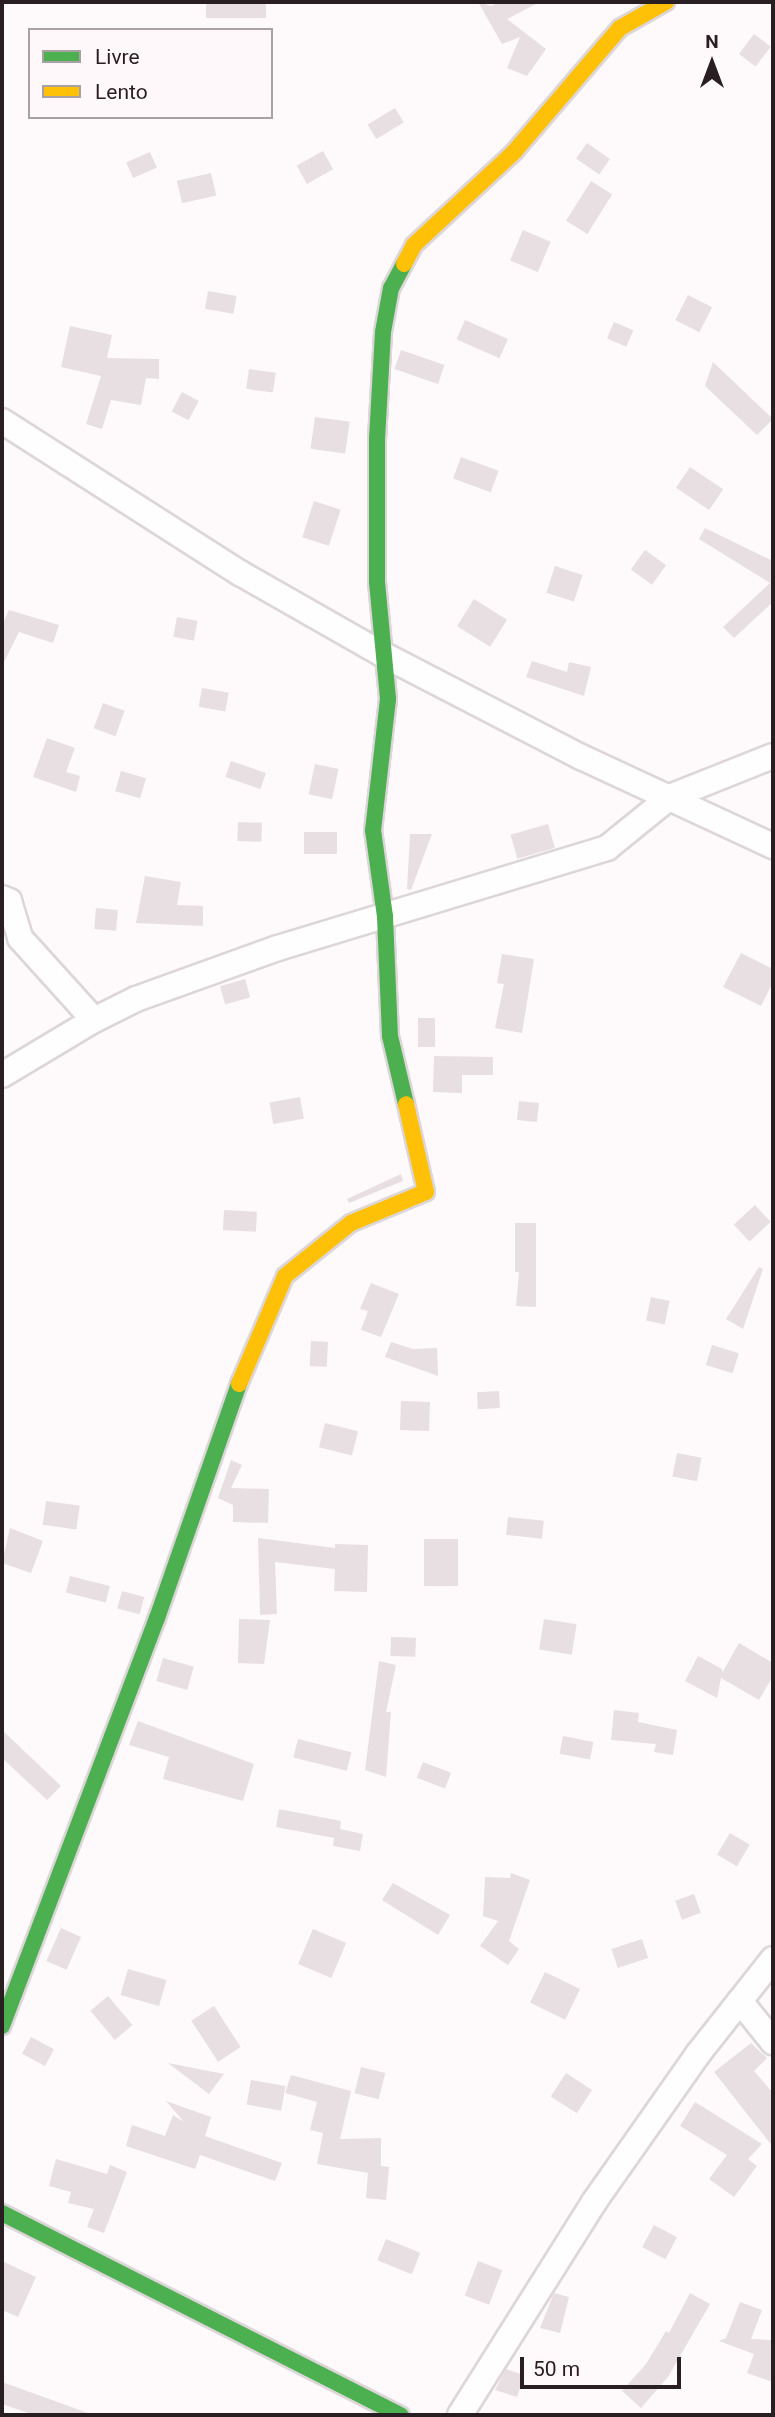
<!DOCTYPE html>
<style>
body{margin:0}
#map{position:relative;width:775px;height:2417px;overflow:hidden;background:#fef9fb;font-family:Roboto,sans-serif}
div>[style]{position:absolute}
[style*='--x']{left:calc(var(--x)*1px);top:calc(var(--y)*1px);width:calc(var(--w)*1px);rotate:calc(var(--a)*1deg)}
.building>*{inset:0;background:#e8dfe2;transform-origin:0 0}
.roads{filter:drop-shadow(2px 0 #ddd6d9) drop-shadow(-2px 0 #ddd6d9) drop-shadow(0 2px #ddd6d9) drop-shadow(0 -2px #ddd6d9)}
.street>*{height:24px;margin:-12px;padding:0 12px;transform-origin:12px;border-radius:12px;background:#fffefe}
.fast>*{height:16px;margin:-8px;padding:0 8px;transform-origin:8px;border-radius:8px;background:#4caf50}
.slow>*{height:16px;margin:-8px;padding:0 8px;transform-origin:8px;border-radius:8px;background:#ffc107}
span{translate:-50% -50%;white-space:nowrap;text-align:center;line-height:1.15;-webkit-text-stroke:5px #fff8fa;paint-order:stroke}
.frame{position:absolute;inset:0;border:4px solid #291e22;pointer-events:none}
.legend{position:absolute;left:28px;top:28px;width:245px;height:91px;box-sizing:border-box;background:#fff8fa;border:2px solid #a9a1a4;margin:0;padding:9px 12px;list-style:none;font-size:21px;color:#291e22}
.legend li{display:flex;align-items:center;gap:14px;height:35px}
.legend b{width:35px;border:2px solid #a9a1a4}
.north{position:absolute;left:677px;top:28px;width:70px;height:70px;-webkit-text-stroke:5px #fff8fa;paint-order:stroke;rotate:0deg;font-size:19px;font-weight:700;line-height:28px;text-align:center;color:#291e22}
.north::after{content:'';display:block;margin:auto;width:24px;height:32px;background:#291e22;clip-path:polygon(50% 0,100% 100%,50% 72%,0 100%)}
.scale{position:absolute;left:520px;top:2357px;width:161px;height:32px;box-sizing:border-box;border:4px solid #291e22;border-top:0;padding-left:9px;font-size:21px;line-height:24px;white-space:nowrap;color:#291e22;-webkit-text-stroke:5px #fff8fa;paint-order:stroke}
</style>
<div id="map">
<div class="building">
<div style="left:206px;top:2px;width:60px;height:16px"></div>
<div style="clip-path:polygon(478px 2px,491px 6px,499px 2px,540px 2px,507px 19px,546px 49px,527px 76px,507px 68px,520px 37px,502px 44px)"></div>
<div style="left:754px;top:34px;width:21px;height:25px;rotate:37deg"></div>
<div style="left:395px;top:108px;width:17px;height:32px;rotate:59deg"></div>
<div style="left:587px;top:143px;width:28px;height:19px;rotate:35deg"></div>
<div style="left:323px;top:151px;width:21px;height:30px;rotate:61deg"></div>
<div style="left:150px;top:152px;width:17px;height:26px;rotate:66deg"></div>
<div style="left:211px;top:173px;width:23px;height:35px;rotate:77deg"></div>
<div style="left:591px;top:181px;width:25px;height:47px;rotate:32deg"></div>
<div style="left:523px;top:230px;width:30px;height:33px;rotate:23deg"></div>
<div style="left:208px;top:291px;width:29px;height:18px;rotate:10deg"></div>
<div style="left:688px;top:295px;width:27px;height:28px;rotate:27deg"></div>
<div style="left:465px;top:320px;width:47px;height:21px;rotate:24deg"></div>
<div style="left:614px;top:322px;width:21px;height:18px;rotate:23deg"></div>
<div style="clip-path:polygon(70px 326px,112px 335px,107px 358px,159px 359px,159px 379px,146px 378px,141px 405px,111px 400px,102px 429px,86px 424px,101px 376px,61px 367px)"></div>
<div style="left:401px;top:350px;width:46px;height:20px;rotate:19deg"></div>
<div style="clip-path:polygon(713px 362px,773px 419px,757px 435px,705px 386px)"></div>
<div style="left:249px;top:369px;width:27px;height:20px;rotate:8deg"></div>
<div style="left:182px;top:392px;width:19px;height:22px;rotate:28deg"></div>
<div style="left:315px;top:417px;width:35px;height:32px;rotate:8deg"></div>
<div style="left:461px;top:457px;width:40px;height:23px;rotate:20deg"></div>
<div style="left:690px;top:467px;width:40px;height:25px;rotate:34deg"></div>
<div style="left:314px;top:501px;width:28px;height:38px;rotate:18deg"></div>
<div style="clip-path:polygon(705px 528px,773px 561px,773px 602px,734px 638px,723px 627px,770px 583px,699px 539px)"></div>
<div style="left:645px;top:550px;width:26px;height:24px;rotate:36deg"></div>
<div style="left:555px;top:566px;width:29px;height:28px;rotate:18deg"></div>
<div style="left:474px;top:599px;width:39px;height:32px;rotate:32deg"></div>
<div style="clip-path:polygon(9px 610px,59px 625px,53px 643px,19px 632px,2px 666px,2px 625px)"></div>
<div style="left:177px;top:617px;width:21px;height:20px;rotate:11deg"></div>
<div style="clip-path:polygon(532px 661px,567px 672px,569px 662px,591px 667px,584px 696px,526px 677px)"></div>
<div style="left:202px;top:688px;width:27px;height:19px;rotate:10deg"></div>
<div style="left:103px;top:703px;width:23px;height:27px;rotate:20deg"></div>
<div style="clip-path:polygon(47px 738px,75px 748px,66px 772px,80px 776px,76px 792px,33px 777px)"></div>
<div style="left:231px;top:761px;width:37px;height:17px;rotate:19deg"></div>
<div style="left:315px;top:764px;width:24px;height:31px;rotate:12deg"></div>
<div style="left:121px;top:771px;width:26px;height:21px;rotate:16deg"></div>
<div style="left:238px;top:822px;width:24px;height:19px;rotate:2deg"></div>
<div style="left:548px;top:824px;width:25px;height:39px;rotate:74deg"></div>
<div style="left:304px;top:832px;width:33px;height:22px"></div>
<div style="clip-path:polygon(410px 834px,432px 834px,411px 890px,407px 889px)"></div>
<div style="clip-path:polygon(145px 876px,181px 882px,177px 905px,203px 906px,203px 926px,136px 923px)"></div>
<div style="left:96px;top:908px;width:22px;height:21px;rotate:5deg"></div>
<div style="clip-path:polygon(741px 953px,773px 969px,773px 982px,761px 1006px,723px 987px)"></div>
<div style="clip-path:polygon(502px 954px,534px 959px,522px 1033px,495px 1028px,504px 984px,497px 983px)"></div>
<div style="left:245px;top:979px;width:19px;height:26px;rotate:74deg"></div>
<div style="left:418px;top:1018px;width:17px;height:29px"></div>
<div style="clip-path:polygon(434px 1056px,493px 1057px,493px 1075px,462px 1075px,462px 1093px,433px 1092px)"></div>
<div style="left:300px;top:1097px;width:22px;height:31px;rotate:80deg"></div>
<div style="left:519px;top:1101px;width:20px;height:19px;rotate:6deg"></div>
<div style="clip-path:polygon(401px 1174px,403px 1181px,349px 1203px,347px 1199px)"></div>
<div style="left:755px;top:1205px;width:23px;height:29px;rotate:47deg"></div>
<div style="left:224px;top:1210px;width:33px;height:20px;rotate:3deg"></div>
<div style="clip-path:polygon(515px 1223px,536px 1223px,536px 1307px,516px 1306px,519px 1272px,515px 1272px)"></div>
<div style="clip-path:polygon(759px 1267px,763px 1269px,743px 1329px,726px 1319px)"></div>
<div style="clip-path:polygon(371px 1283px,399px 1294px,381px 1337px,361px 1330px,368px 1311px,360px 1309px)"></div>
<div style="left:651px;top:1297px;width:19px;height:24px;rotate:12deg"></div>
<div style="left:311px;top:1341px;width:17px;height:25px;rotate:3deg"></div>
<div style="clip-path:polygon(391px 1342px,413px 1349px,437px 1348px,438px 1376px,385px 1357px)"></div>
<div style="left:712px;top:1345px;width:28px;height:21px;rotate:17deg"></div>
<div style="left:499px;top:1391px;width:17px;height:22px;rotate:87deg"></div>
<div style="left:401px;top:1401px;width:29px;height:29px;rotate:2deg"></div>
<div style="left:325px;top:1423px;width:34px;height:25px;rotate:14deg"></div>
<div style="left:677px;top:1453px;width:25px;height:24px;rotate:11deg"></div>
<div style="clip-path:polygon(231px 1460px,242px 1465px,231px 1488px,269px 1489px,268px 1523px,233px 1522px,233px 1505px,218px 1498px)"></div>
<div style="left:46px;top:1501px;width:34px;height:24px;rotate:8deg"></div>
<div style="left:508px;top:1517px;width:36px;height:18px;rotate:6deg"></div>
<div style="clip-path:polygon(10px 1528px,43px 1541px,31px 1573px,2px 1563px)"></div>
<div style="clip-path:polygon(258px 1538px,335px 1548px,335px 1544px,368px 1545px,367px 1592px,334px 1591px,335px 1569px,275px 1562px,277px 1614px,260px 1615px)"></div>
<div style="left:424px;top:1539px;width:34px;height:47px"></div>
<div style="left:70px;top:1576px;width:41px;height:17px;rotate:14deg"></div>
<div style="left:122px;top:1591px;width:23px;height:18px;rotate:15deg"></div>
<div style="clip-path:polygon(239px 1619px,270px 1620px,264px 1664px,238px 1663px)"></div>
<div style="left:544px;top:1619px;width:33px;height:31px;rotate:9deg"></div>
<div style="left:391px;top:1637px;width:25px;height:19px;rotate:2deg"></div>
<div style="clip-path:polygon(739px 1643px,773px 1663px,773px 1676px,759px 1700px,721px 1678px,717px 1698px,685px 1681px,698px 1656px,722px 1669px,722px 1673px)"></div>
<div style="left:163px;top:1658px;width:32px;height:24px;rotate:16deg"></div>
<div style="clip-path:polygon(379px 1661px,396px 1665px,386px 1712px,391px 1712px,386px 1777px,365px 1770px)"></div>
<div style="clip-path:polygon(614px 1710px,639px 1713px,638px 1722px,677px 1730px,673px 1755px,654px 1752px,656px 1744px,611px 1740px)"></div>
<div style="clip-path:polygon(138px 1721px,254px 1764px,243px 1801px,163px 1779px,169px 1757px,129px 1745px)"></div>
<div style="clip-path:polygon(2px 1730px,61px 1786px,47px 1800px,2px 1758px)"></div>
<div style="left:563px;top:1736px;width:31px;height:18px;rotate:11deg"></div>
<div style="left:298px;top:1739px;width:55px;height:19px;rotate:14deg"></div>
<div style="left:423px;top:1762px;width:30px;height:17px;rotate:21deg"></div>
<div style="clip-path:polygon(279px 1809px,341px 1821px,340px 1829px,363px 1834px,360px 1851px,333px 1846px,334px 1838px,276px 1827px)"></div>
<div style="left:730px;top:1833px;width:23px;height:25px;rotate:31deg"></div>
<div style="clip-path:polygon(511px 1873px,530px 1880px,509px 1941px,519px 1949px,508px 1965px,480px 1946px,498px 1921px,483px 1916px,485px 1877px,510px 1878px)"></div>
<div style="clip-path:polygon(393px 1883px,450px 1915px,438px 1935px,382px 1900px)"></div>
<div style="left:694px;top:1894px;width:20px;height:20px;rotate:70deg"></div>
<div style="left:61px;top:1928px;width:22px;height:36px;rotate:24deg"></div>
<div style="left:313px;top:1929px;width:36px;height:38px;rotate:23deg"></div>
<div style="left:642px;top:1939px;width:20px;height:32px;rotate:72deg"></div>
<div style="left:128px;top:1969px;width:40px;height:27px;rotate:16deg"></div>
<div style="left:545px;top:1972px;width:39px;height:34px;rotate:26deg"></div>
<div style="left:108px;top:1996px;width:38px;height:23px;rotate:50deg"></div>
<div style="left:214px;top:2006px;width:49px;height:27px;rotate:57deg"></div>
<div style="left:31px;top:2037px;width:26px;height:19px;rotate:28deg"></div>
<div style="clip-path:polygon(751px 2043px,767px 2058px,754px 2071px,773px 2093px,773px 2147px,714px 2072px)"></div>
<div style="clip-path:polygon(168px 2063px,224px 2074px,209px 2094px)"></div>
<div style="left:361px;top:2067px;width:25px;height:27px;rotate:14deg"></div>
<div style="left:566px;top:2073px;width:31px;height:28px;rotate:33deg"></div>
<div style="clip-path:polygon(291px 2075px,351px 2091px,340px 2139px,381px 2138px,381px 2166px,389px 2167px,386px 2200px,366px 2198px,368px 2173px,317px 2164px,323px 2133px,310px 2130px,317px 2102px,285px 2093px)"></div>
<div style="left:251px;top:2080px;width:35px;height:25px;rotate:10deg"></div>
<div style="clip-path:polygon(166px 2101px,211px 2117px,205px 2136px,282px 2163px,275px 2181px,200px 2155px,195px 2169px,126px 2146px,132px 2125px,165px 2136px,173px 2115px,184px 2122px)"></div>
<div style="clip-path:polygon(695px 2102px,762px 2144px,748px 2159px,757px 2166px,734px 2197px,709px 2179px,727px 2155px,680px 2126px)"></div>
<div style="clip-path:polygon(56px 2159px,107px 2174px,110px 2165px,127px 2172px,104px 2233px,87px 2227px,94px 2209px,68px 2203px,71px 2192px,49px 2186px)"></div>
<div style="left:654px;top:2225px;width:26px;height:25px;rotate:28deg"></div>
<div style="left:386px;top:2239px;width:37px;height:23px;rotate:22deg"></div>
<div style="clip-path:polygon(2px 2261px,36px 2277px,18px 2317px,2px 2310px)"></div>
<div style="left:478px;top:2261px;width:26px;height:37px;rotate:21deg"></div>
<div style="clip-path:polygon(554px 2293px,569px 2297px,560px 2333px,540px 2328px)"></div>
<div style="clip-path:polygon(690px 2293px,710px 2304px,668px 2377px,641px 2408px,622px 2391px,646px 2364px,666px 2331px,669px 2333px)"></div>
<div style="clip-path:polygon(740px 2302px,762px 2310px,751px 2339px,773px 2340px,773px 2382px,747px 2373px,754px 2354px,719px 2341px,726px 2338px)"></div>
<div style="clip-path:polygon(506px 2369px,524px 2375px,517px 2397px,495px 2390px)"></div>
<div style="clip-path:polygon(2px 2382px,88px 2413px,88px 2415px,34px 2415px,2px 2404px)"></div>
</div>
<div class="roads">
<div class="street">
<div style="--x:2;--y:421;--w:282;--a:32.6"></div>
<div style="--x:240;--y:573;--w:166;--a:29.7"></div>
<div style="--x:384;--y:655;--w:222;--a:27.4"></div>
<div style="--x:581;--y:757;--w:212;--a:24.9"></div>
<div style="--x:2;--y:898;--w:8;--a:23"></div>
<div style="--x:9;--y:901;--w:39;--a:73"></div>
<div style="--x:20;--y:938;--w:110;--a:47.9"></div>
<div style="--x:94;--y:1020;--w:47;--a:-26.6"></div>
<div style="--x:136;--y:999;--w:151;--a:-19.8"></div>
<div style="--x:278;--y:948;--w:344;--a:-16.9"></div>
<div style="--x:607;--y:848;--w:81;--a:-39"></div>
<div style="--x:670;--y:797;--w:111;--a:-21.7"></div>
<div style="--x:2;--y:1075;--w:107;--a:-30.9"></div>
<div style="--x:740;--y:2001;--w:53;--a:51.2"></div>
<div style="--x:460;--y:2415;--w:252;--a:-57.8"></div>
<div style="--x:594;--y:2202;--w:181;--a:-54.9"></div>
<div style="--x:698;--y:2054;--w:121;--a:-51.7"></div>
</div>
<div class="fast">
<div style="--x:404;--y:264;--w:27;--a:118"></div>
<div style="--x:391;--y:288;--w:45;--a:100.3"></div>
<div style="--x:383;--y:332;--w:107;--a:93.2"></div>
<div style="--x:377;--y:439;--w:143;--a:90"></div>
<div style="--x:377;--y:582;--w:118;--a:84.6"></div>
<div style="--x:388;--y:699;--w:132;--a:96.5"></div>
<div style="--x:373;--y:830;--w:88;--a:82.1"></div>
<div style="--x:385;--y:917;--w:119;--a:87.6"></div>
<div style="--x:390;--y:1036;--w:70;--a:76.8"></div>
<div style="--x:2;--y:2026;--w:436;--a:-69.2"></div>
<div style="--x:157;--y:1618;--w:248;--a:-70.7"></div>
<div style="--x:2;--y:2213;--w:447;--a:26.9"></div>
</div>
<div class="slow">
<div style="--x:404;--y:264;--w:21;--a:-62"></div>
<div style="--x:414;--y:245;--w:137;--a:-42.9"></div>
<div style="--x:514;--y:152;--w:163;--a:-49.5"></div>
<div style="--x:620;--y:28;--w:53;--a:-29.5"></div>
<div style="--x:239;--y:1384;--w:117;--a:-66.9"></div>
<div style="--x:285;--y:1276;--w:85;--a:-38.8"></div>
<div style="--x:351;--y:1223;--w:81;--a:-22.5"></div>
<div style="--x:426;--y:1192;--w:90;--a:-102.8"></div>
</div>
</div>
<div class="frame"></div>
<ul class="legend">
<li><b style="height:9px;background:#4caf50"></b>Livre</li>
<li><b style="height:9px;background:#ffc107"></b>Lento</li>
</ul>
<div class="north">N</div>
<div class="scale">50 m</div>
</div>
